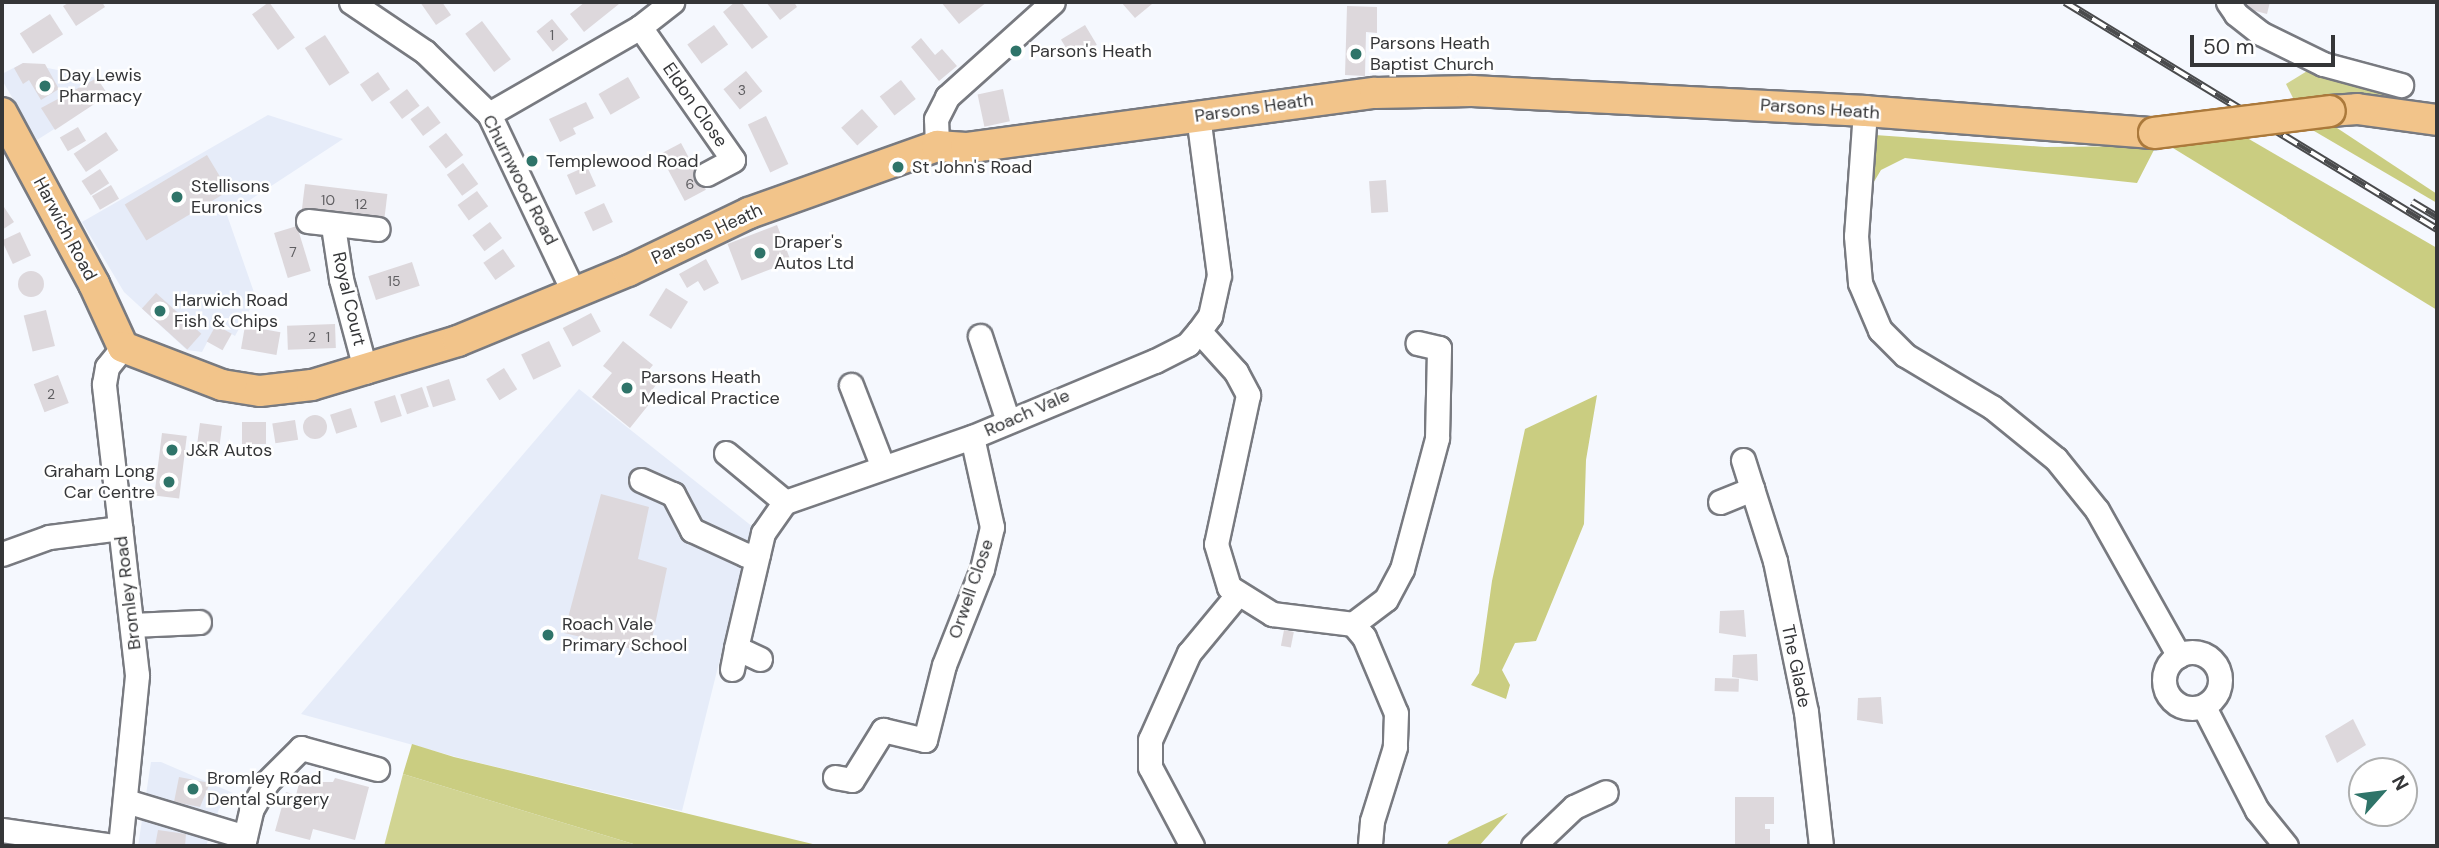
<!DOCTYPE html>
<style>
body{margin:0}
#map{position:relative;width:2439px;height:848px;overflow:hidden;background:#f5f8fe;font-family:"DM Sans",sans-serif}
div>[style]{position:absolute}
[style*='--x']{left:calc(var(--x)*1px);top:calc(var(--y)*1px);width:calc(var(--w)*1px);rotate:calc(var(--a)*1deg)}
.built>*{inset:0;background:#e6ecf9}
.green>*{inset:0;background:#d1d492}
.forest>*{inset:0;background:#cacd81}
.building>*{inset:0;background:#ddd8dc;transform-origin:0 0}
.round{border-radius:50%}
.roads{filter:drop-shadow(2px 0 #787a80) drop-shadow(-2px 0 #787a80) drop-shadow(0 2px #787a80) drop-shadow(0 -2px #787a80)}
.minor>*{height:23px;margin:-11.5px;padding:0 11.5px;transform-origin:11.5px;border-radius:11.5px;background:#fff}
.minor>.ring{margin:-11.5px;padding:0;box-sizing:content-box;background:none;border:23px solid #fff;border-radius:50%}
.major>*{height:30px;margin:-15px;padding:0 15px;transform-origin:15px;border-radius:15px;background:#f2c48a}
.rail>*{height:8px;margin-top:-4px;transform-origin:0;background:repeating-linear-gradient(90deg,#fff 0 16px,#4a4b4d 0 32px);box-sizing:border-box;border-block:2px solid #4a4b4d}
.bridges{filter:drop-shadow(2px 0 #ab793b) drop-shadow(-2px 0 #ab793b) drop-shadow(0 2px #ab793b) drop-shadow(0 -2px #ab793b)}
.major-bridge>*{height:30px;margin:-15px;padding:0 15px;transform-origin:15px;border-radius:15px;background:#f2c48a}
.dots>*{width:19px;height:19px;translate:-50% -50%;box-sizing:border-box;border:4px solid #fff;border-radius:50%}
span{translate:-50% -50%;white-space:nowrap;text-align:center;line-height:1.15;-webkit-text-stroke:5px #fff;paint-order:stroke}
.number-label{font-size:14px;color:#5f5e61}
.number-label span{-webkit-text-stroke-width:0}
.poi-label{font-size:18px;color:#353638}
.left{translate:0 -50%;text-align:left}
.right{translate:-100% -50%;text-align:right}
.street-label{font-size:18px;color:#353638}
.frame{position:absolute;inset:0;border:4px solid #353638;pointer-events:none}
.north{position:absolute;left:2348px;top:757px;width:70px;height:70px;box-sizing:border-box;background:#fff;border:2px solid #aeafaf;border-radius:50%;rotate:62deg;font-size:19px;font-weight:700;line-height:28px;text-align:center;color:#353638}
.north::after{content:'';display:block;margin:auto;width:24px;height:32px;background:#2f7469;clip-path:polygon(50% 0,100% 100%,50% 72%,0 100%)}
.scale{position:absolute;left:2190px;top:35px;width:145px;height:32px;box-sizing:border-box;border:4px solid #353638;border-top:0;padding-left:9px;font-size:21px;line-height:24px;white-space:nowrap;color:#353638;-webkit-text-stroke:5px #fff;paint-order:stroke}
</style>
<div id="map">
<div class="built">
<div style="clip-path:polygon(23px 63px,97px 78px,108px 95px,37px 140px,2px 80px,2px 74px)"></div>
<div style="clip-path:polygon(268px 115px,343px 139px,227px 215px,256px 298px,235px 336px,216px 325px,202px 352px,187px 350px,124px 292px,82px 222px)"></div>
<div style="clip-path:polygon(579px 389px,753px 527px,682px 811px,467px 760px,301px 714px)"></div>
<div style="clip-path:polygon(151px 762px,161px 762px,233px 793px,219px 809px,206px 846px,138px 846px)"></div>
</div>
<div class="green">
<div style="clip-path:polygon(2317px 65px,2388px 86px,2388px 105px,2298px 108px,2286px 84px)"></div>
<div style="clip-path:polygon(403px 774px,640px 846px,384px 846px)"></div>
</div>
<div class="forest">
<div style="clip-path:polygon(2331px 124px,2437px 194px,2437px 203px,2309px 128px)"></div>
<div style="clip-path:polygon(1875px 135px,2045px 147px,2156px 146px,2137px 183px,1905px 158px,1881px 170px,1872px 185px)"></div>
<div style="clip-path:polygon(2242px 135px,2437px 248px,2437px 310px,2168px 145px)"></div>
<div style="clip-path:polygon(1597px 395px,1586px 460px,1584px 524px,1536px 641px,1515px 643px,1502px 670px,1510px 685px,1506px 699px,1471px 685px,1479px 673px,1492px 581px,1525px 429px)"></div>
<div style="clip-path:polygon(412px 744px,454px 757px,821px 846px,640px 846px,403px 774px)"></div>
<div style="clip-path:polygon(1508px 813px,1479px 846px,1446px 846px,1449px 841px)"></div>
</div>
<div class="building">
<div style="clip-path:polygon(70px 2px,102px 2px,105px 7px,76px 26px,63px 6px)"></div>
<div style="left:269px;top:2px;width:44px;height:21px;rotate:54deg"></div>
<div style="clip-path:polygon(420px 2px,442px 2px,451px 15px,436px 25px)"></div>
<div style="clip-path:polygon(585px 2px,617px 2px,619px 4px,584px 32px,570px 14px)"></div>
<div style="clip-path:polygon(735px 2px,741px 2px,768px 37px,752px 49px,723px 12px)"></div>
<div style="clip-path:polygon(766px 2px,794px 2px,797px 7px,780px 20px)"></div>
<div style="clip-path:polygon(941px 2px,987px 2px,959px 24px)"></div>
<div style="clip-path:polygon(1121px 2px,1150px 2px,1152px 4px,1135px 18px)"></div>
<div style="clip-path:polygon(2246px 2px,2270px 2px,2267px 14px,2244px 8px)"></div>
<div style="clip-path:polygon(1347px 6px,1377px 7px,1377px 33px,1366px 32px,1365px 76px,1345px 75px)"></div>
<div style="left:50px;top:14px;width:24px;height:36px;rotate:57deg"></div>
<div style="left:552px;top:19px;width:26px;height:20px;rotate:51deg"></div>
<div style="left:482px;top:21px;width:48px;height:21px;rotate:53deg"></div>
<div style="left:714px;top:25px;width:24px;height:33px;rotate:54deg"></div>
<div style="left:1085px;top:25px;width:23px;height:28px;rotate:59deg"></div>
<div style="left:325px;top:35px;width:45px;height:24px;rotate:57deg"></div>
<div style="clip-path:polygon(921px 38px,935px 55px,942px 49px,957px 66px,939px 81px,911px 47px)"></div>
<div style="clip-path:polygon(23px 63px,45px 64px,59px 89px,41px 100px,29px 80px,23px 84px,14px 68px)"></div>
<div style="left:746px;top:71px;width:26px;height:29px;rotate:51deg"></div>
<div style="left:378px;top:72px;width:21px;height:22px;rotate:55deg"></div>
<div style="left:628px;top:77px;width:24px;height:34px;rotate:60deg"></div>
<div style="clip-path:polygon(97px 78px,108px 95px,55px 130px,41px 108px)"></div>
<div style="left:901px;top:80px;width:24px;height:27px;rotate:52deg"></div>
<div style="left:407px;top:89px;width:21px;height:22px;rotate:53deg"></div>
<div style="left:1003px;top:89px;width:33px;height:26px;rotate:78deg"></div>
<div style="clip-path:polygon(586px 102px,594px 118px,573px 128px,576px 134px,560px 142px,549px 119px)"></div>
<div style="left:428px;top:106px;width:21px;height:22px;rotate:53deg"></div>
<div style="left:862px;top:109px;width:24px;height:28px;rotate:48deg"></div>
<div style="left:766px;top:116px;width:53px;height:20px;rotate:65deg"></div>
<div style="left:78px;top:127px;width:16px;height:21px;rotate:60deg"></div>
<div style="left:106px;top:132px;width:22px;height:39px;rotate:56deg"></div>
<div style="left:446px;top:133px;width:28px;height:22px;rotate:52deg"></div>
<div style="left:681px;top:143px;width:53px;height:24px;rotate:62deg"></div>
<div style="left:207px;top:155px;width:42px;height:96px;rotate:59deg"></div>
<div style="left:463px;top:163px;width:26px;height:20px;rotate:54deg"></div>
<div style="left:587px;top:166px;width:22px;height:22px;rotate:66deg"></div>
<div style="left:100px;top:169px;width:17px;height:22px;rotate:57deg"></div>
<div style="left:1386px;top:180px;width:32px;height:17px;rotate:86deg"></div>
<div style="left:305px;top:184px;width:83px;height:26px;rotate:7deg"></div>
<div style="left:111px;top:185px;width:16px;height:22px;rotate:60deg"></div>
<div style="left:477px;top:191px;width:19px;height:24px;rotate:54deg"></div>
<div style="left:604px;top:203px;width:21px;height:22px;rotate:65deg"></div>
<div style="clip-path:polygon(2px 204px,14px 222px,2px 230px)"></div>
<div style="left:490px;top:222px;width:20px;height:22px;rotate:53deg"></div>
<div style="left:777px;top:225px;width:39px;height:53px;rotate:69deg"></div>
<div style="left:297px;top:226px;width:47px;height:24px;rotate:73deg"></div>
<div style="left:20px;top:232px;width:26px;height:20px;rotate:65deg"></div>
<div style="left:503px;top:249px;width:21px;height:24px;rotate:55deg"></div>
<div style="clip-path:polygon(706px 259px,719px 283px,704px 291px,698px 281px,687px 288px,679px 274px)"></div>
<div style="left:412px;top:262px;width:25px;height:46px;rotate:72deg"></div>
<div class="round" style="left:18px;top:271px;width:26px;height:26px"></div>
<div style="left:666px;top:288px;width:26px;height:32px;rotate:32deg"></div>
<div style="left:156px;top:293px;width:61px;height:21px;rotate:42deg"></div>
<div style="left:46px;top:310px;width:37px;height:23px;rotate:76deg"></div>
<div style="left:591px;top:313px;width:21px;height:32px;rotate:62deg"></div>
<div style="left:335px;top:324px;width:24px;height:48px;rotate:88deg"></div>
<div style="left:216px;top:325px;width:18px;height:19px;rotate:29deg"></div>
<div style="left:245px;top:326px;width:36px;height:23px;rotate:10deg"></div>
<div style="left:549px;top:341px;width:28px;height:31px;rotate:64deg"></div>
<div style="clip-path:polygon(623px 341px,653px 365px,647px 372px,659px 381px,649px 394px,654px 398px,630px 428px,592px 397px,612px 373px,603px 366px)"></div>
<div style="left:504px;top:368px;width:25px;height:21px;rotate:58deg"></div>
<div style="left:58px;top:375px;width:30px;height:26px;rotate:69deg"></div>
<div style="left:449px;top:379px;width:22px;height:24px;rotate:72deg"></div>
<div style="left:422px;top:387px;width:21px;height:23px;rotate:71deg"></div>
<div style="left:395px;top:395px;width:22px;height:22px;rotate:72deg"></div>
<div style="left:351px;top:408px;width:20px;height:22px;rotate:72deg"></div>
<div class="round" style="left:303px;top:415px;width:24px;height:24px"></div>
<div style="left:295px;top:420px;width:20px;height:23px;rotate:81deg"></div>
<div style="left:266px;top:422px;width:22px;height:24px;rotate:90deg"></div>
<div style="clip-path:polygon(200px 423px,222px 426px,218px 458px,204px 456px,205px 446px,197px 445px)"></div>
<div style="left:162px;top:433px;width:25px;height:63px;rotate:7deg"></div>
<div style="clip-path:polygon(601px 494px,649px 507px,638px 559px,667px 568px,649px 653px,564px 633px)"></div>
<div style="clip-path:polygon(1744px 610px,1746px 637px,1719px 633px,1720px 611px)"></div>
<div style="left:1284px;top:630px;width:10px;height:16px;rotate:11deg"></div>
<div style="clip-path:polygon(1757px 654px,1758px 681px,1732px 677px,1733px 655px)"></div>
<div style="left:1715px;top:678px;width:24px;height:13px;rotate:2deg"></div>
<div style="clip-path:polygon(1881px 697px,1883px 724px,1857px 720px,1858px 698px)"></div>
<div style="clip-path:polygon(2353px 719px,2366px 745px,2337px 763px,2325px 736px)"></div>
<div style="clip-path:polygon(301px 776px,321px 782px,333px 782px,335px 778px,369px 787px,355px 840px,313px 829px,310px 840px,275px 831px,286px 792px,296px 795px)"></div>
<div style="clip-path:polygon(179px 777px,210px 783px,200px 807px,174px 802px)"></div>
<div style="clip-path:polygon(1735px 797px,1774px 797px,1774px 824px,1765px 824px,1765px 829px,1770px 829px,1770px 846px,1735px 846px)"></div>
<div style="clip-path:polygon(158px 830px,186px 834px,185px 846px,155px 846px)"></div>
</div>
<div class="roads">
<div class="minor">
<div style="--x:351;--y:2;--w:89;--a:34"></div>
<div style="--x:425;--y:52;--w:89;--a:44.1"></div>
<div style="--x:489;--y:114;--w:198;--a:64.6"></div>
<div style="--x:2228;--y:2;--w:14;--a:56"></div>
<div style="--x:2236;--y:14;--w:31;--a:38"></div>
<div style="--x:2260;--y:33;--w:70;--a:26.2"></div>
<div style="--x:2323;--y:64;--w:81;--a:15.1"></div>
<div style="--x:640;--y:27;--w:162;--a:55"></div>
<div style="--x:733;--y:160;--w:30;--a:152"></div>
<div style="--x:1865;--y:111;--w:125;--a:94.1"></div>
<div style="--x:1856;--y:236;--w:47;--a:85.1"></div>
<div style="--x:1860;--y:283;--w:51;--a:66.9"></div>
<div style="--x:1880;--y:330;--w:35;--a:45"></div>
<div style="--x:1905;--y:355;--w:101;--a:30.9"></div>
<div style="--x:1992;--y:407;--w:82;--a:39.1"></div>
<div style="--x:2056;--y:459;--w:65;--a:51.2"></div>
<div style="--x:2097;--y:510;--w:167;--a:60.7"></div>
<div style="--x:489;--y:114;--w:174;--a:-29.9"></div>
<div style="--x:640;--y:27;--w:41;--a:-38"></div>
<div style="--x:937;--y:146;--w:27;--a:-92"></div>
<div style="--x:936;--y:119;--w:25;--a:-63"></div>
<div style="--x:947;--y:97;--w:142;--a:-41.9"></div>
<div style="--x:308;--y:221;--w:70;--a:6.5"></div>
<div style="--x:333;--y:226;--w:54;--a:81.4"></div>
<div style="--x:341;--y:279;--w:96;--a:75"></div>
<div style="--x:1199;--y:331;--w:55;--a:47.9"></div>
<div style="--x:1236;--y:372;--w:26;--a:62"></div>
<div style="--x:1248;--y:395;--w:152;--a:102.1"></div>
<div style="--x:1216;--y:544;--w:45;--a:73.2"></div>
<div style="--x:1229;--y:587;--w:51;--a:32.1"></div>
<div style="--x:1272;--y:614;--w:82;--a:7"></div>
<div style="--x:1353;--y:624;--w:41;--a:-37.1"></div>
<div style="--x:1386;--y:599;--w:34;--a:-62"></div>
<div style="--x:1402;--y:569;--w:136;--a:-75"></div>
<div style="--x:1437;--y:438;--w:90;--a:-88.7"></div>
<div style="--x:1439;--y:348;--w:22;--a:-167"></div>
<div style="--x:980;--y:336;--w:89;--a:71.8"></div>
<div style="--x:851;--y:385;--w:86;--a:68.8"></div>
<div style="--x:726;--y:453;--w:77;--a:39.7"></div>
<div style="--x:1743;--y:460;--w:106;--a:72.4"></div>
<div style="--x:1775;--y:561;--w:154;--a:78.4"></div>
<div style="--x:1806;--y:712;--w:135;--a:83.6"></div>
<div style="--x:641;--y:480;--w:35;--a:24"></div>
<div style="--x:673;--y:494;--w:41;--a:62.2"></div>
<div style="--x:692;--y:530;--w:60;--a:24.8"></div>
<div style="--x:746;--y:555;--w:12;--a:-5"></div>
<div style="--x:1720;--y:502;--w:35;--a:-22"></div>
<div style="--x:2;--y:554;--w:50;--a:-19.9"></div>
<div style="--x:49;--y:537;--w:72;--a:-7.2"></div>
<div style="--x:1353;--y:624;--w:17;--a:50"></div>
<div style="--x:1364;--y:637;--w:82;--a:67.2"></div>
<div style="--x:1396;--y:713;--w:34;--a:92"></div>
<div style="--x:1395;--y:747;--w:77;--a:107.3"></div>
<div style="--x:1372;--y:821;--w:25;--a:95"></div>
<div style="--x:132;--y:625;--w:67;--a:-2.6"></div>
<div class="ring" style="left:2164px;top:652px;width:33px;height:33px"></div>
<div style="--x:760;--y:659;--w:26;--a:-155"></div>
<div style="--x:736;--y:648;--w:118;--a:-76.8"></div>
<div style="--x:763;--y:533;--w:38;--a:-55"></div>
<div style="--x:785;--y:502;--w:198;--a:-19.2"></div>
<div style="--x:972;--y:437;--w:198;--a:-22.6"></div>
<div style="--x:1155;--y:361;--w:37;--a:-27"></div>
<div style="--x:1188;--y:344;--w:17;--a:-50"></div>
<div style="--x:1199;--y:331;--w:19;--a:-54"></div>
<div style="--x:1210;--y:316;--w:42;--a:-77.6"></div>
<div style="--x:1219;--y:275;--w:160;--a:-97.5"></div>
<div style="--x:732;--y:669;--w:21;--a:-79"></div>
<div style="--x:2204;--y:707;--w:116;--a:62.8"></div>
<div style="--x:2257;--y:810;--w:46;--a:51.1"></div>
<div style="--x:835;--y:777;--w:17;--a:10"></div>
<div style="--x:852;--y:780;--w:59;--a:-58.2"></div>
<div style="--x:883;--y:730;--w:43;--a:13.4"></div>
<div style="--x:925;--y:740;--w:77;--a:-75.8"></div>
<div style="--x:944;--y:665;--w:103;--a:-68.4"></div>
<div style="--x:982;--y:569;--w:43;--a:-76.6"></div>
<div style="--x:992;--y:527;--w:92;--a:-102.5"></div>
<div style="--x:126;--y:801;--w:124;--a:16.8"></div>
<div style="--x:2;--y:830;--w:112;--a:8.2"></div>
<div style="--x:120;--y:846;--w:172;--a:-84.3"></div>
<div style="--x:137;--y:675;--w:293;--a:-96.5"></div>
<div style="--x:104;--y:384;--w:17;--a:-80"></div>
<div style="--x:107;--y:367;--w:26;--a:-51"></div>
<div style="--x:243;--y:846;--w:37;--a:-77"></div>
<div style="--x:251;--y:810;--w:32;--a:-60"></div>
<div style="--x:267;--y:782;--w:48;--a:-45"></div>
<div style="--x:301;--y:748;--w:79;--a:15.4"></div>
<div style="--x:1192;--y:846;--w:89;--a:-118"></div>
<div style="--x:1150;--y:767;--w:27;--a:-90"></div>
<div style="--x:1150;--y:740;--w:95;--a:-65.9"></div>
<div style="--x:1189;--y:653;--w:75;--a:-50.4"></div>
<div style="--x:1533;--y:846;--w:57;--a:-43.6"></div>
<div style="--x:1574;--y:807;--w:35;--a:-25"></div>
</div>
<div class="major">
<div style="--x:2330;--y:111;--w:27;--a:-4"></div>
<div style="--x:2357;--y:109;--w:81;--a:7.8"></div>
<div style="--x:2;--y:113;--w:194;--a:61.7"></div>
<div style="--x:94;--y:284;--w:69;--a:65.3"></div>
<div style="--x:123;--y:347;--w:106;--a:21"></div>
<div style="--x:222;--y:385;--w:38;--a:9"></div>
<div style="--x:260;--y:391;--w:52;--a:-6.6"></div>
<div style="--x:312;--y:385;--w:152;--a:-16.8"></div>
<div style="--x:458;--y:341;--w:184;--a:-22.4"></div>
<div style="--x:628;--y:271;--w:134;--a:-25.6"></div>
<div style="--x:749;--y:213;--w:200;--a:-19.6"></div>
<div style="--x:937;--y:146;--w:29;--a:4"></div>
<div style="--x:966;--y:148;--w:413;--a:-7.7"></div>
<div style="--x:1375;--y:93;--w:97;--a:-1.2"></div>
<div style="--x:1472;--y:91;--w:394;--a:2.9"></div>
<div style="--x:1865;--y:111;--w:290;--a:4.4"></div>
</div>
</div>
<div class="rail">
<div style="--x:2065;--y:2;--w:436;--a:31.4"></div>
<div style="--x:2412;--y:202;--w:29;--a:31"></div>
</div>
<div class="bridges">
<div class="major-bridge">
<div style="--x:2154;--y:133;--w:177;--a:-7.1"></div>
</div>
</div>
<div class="dots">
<div style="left:1016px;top:51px;background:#2f7469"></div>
<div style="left:1356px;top:54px;background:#2f7469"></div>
<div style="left:45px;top:86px;background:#2f7469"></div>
<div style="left:532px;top:161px;background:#2f7469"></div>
<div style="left:898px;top:167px;background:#2f7469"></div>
<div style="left:177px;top:197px;background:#2f7469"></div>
<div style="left:760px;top:253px;background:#2f7469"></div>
<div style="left:160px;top:311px;background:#2f7469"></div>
<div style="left:627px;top:388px;background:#2f7469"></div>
<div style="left:172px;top:450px;background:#2f7469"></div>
<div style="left:169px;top:482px;background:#2f7469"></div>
<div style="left:548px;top:635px;background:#2f7469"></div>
<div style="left:193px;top:789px;background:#2f7469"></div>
</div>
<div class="number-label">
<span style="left:552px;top:35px">1</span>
<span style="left:742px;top:90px">3</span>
<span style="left:690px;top:184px">6</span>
<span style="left:328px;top:200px">10</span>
<span style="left:361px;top:204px">12</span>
<span style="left:293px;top:252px">7</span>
<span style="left:394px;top:281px">15</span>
<span style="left:312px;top:337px">2</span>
<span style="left:328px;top:337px">1</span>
<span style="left:51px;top:394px">2</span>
</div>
<div class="poi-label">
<span class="left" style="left:1370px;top:54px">Parsons Heath<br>Baptist Church</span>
<span class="left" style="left:1030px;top:51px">Parson's Heath</span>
<span class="left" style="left:59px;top:86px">Day Lewis<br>Pharmacy</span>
<span class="left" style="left:546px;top:161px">Templewood Road</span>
<span class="left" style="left:912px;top:167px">St John's Road</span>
<span class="left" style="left:191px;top:197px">Stellisons<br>Euronics</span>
<span class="left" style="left:774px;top:253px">Draper's<br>Autos Ltd</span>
<span class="left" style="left:174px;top:311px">Harwich Road<br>Fish &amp; Chips</span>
<span class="left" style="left:641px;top:388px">Parsons Heath<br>Medical Practice</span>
<span class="left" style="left:186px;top:450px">J&amp;R Autos</span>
<span class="right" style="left:155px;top:482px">Graham Long<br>Car Centre</span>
<span class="left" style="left:562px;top:635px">Roach Vale<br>Primary School</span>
<span class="left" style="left:207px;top:789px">Bromley Road<br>Dental Surgery</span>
</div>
<div class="street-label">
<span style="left:695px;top:105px;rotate:55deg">Eldon Close</span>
<span style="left:1254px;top:108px;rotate:-8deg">Parsons Heath</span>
<span style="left:1820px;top:109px;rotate:4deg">Parsons Heath</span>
<span style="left:520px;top:180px;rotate:63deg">Churnwood Road</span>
<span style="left:65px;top:229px;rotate:62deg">Harwich Road</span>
<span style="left:707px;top:234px;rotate:-25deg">Parsons Heath</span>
<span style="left:349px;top:299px;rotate:77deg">Royal Court</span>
<span style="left:1027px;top:413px;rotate:-24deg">Roach Vale</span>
<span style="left:971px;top:589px;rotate:-71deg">Orwell Close</span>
<span style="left:128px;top:593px;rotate:-97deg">Bromley Road</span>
<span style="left:1796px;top:666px;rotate:78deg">The Glade</span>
</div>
<div class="frame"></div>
<div class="north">N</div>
<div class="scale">50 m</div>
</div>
